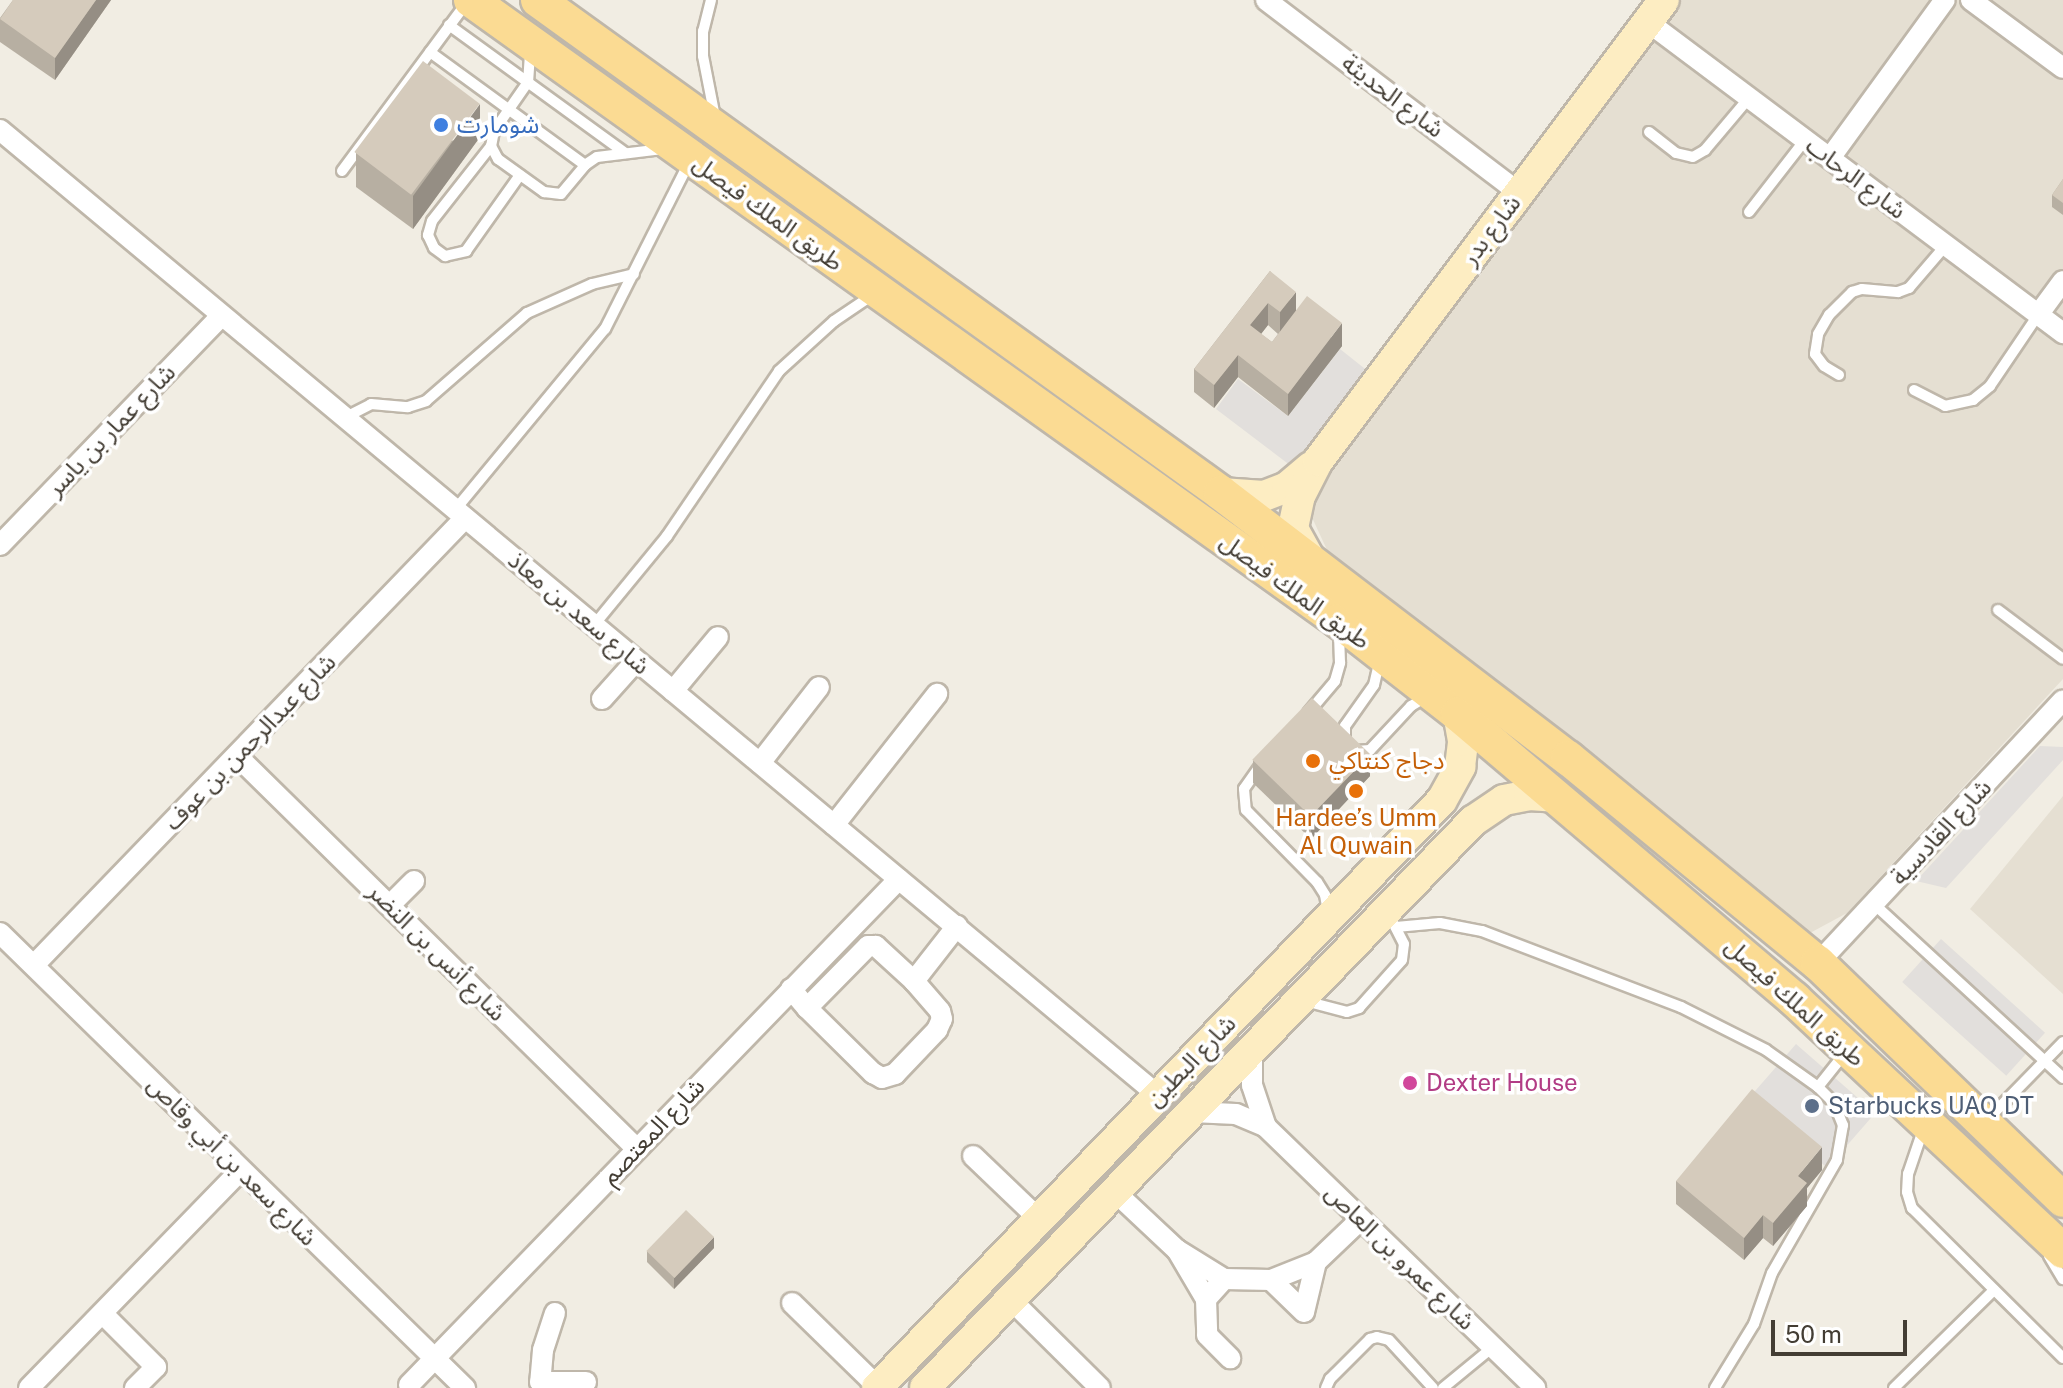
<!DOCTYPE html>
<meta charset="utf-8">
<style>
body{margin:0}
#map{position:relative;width:2063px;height:1388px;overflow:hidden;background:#f1ede3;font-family:"Public Sans","Noto Sans Arabic",sans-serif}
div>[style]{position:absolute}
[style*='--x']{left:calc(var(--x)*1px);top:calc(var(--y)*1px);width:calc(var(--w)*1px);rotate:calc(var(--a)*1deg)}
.residential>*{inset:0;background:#e5dfd2}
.parking>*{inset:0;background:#e2dfdc;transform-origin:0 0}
.roads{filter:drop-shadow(2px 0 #bfb7aa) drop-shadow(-2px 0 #bfb7aa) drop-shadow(0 2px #bfb7aa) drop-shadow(0 -2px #bfb7aa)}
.lane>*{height:10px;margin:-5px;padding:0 5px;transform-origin:5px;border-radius:5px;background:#fff}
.street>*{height:20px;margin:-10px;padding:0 10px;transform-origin:10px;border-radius:10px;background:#fff}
.secondary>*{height:30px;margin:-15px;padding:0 15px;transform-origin:15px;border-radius:15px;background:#fdedc2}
.primary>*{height:34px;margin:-17px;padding:0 17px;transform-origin:17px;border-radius:17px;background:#fbdb93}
.wall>*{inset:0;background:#b7afa2}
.shaded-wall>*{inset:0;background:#958e84}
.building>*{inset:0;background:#d5cbbc;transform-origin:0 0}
.dots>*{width:22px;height:22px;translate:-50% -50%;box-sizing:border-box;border:4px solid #fff;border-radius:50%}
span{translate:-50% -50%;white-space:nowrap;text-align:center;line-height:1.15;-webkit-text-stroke:7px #fff;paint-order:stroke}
.street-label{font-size:24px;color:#433d34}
.shop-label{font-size:24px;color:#366cbe}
.left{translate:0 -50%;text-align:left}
.food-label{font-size:24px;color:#c56008}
.hotel-label{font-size:24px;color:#b23c85}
.service-label{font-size:24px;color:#4e5e75}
.scale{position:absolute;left:1771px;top:1320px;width:136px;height:36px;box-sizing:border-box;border:4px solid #433d34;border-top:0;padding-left:10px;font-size:24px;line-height:28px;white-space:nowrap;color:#433d34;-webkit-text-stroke:6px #fff;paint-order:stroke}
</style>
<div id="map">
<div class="residential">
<div style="clip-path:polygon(1679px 0,2063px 0,2063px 679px,1847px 913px,1810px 933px,1780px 921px,1328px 552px,1309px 511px,1329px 463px)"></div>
<div style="clip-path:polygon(2063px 796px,2063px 994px,1970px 909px)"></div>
</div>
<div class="parking">
<div style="clip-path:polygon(1340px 349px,1369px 372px,1295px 469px,1216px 409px,1238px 379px,1288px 416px)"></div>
<div style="clip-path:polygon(2040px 746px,2063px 747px,2063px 760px,1946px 888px,1916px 881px)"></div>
<div style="left:1941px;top:939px;width:140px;height:58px;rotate:42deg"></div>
<div style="left:1796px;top:1044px;width:105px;height:73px;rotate:41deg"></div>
</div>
<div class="roads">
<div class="lane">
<div style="--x:711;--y:0;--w:32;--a:104"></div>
<div style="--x:703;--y:31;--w:25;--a:90"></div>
<div style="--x:703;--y:56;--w:62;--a:78.9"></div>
<div style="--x:449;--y:25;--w:218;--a:36"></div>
<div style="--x:430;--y:52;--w:192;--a:36.1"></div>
<div style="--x:530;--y:54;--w:28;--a:94"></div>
<div style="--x:528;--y:82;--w:60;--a:124.8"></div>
<div style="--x:494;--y:131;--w:15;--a:101"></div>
<div style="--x:491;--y:146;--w:15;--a:62"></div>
<div style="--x:498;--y:159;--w:57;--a:35.7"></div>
<div style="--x:544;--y:192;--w:17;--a:7"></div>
<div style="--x:561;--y:194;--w:38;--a:-50"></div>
<div style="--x:585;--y:165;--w:14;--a:-34"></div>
<div style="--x:597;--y:157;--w:66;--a:-6.9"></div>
<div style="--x:1649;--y:132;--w:34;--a:38"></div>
<div style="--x:1676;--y:153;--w:17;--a:13"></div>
<div style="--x:1693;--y:157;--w:14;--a:-30"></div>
<div style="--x:1705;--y:150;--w:68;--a:-49.8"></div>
<div style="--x:491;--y:146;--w:95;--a:128.2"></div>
<div style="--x:432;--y:221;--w:15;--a:106"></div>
<div style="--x:428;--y:235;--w:14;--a:65"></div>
<div style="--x:434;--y:248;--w:14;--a:36"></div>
<div style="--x:445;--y:256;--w:22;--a:-13"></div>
<div style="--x:466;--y:251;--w:93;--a:-54.6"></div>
<div style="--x:342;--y:171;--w:210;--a:-53.5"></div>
<div style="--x:1749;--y:212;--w:91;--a:-52.1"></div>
<div style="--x:1839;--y:375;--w:17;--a:-149"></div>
<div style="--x:1824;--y:366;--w:15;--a:-127"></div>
<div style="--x:1815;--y:354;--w:20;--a:-81"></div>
<div style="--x:1818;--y:334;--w:22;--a:-60"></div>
<div style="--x:1829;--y:315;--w:33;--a:-45"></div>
<div style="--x:1852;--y:292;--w:10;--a:-17"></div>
<div style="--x:1862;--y:289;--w:36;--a:5"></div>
<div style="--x:1898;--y:292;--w:12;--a:-20"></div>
<div style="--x:1909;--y:288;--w:57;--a:-49.3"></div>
<div style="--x:1914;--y:390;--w:35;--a:27"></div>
<div style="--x:1945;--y:406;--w:29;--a:-12"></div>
<div style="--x:1973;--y:400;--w:22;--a:-39"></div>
<div style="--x:1990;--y:386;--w:86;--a:-55.9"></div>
<div style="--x:344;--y:418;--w:30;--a:-27"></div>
<div style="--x:371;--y:404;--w:37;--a:5"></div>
<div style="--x:408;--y:407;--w:19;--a:-18"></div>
<div style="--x:426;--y:401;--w:134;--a:-41.1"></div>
<div style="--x:527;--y:313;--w:71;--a:-24"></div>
<div style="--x:592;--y:284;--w:43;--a:-13.4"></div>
<div style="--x:455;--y:510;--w:235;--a:-50.4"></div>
<div style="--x:605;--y:329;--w:186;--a:-63.2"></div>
<div style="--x:1998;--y:610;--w:81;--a:37"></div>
<div style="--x:594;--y:625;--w:115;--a:-50.6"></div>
<div style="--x:667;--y:536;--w:199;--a:-55.8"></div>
<div style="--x:779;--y:371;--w:74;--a:-42.3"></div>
<div style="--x:834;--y:321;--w:48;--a:-34"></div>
<div style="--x:1308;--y:713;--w:42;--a:-49.8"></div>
<div style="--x:1335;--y:681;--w:19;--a:-74"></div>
<div style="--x:1340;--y:663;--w:32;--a:-92"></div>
<div style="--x:1345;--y:741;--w:15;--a:-90"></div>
<div style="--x:1345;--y:726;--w:50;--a:-54.7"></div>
<div style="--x:1374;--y:685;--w:26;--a:-77"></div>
<div style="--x:1356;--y:751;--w:14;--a:-4"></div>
<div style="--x:1370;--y:750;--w:60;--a:-47"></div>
<div style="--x:1411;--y:706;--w:17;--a:-31"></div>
<div style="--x:1260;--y:766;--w:28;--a:125"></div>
<div style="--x:1244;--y:789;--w:21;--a:85"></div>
<div style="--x:1246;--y:810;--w:101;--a:45.4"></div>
<div style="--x:1317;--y:882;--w:15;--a:58"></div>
<div style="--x:1325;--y:895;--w:17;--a:80"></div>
<div style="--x:1874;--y:904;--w:257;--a:42.6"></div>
<div style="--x:1396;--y:927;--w:44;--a:-5.2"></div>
<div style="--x:1440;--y:923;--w:43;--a:10.8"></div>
<div style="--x:1482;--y:931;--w:213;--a:20.9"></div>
<div style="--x:1681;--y:1007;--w:95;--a:26.8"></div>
<div style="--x:1766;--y:1050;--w:64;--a:35.4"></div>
<div style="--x:1818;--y:1087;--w:23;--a:45"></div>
<div style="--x:1834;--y:1103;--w:24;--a:68"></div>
<div style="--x:1843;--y:1125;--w:36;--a:100"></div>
<div style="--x:1837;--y:1160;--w:130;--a:119.9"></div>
<div style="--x:1772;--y:1273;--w:54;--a:109.4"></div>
<div style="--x:1754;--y:1324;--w:75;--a:121.4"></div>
<div style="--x:1305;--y:1001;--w:43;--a:14.7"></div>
<div style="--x:1347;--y:1012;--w:13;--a:-18"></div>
<div style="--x:1359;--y:1008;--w:64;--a:-48.1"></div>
<div style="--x:1402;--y:960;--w:16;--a:-83"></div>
<div style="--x:1404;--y:944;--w:22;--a:-117"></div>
<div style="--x:1818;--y:1087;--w:43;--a:-51.5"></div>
<div style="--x:1987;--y:1120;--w:109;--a:-45.7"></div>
<div style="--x:1923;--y:1130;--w:46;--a:108.8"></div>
<div style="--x:1908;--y:1174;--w:18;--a:93"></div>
<div style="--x:1907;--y:1192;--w:17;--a:73"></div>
<div style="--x:1912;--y:1208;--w:213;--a:44.8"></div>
<div style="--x:2049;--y:1256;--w:27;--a:59"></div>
<div style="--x:1326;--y:1388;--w:10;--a:-66"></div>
<div style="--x:1330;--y:1379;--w:57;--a:-45"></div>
<div style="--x:1370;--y:1339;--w:7;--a:-16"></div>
<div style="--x:1377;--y:1337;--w:12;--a:14"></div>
<div style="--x:1389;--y:1340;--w:65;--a:47.5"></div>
<div style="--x:1443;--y:1388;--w:65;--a:-39.4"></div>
<div style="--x:1894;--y:1388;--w:140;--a:-44.4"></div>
</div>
<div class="street">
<div style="--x:1266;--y:0;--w:318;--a:37.3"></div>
<div style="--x:1971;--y:0;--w:114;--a:36.5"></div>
<div style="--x:1648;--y:22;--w:519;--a:36.85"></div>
<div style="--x:0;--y:130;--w:1507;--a:39.81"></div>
<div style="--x:1830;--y:158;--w:195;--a:-54"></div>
<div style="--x:2038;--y:315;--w:42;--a:-53.7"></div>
<div style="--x:0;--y:545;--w:318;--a:-46"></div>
<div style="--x:673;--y:691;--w:70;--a:-50.2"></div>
<div style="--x:602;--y:699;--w:51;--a:-48.2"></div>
<div style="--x:238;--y:757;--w:558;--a:44.49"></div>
<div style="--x:760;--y:763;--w:96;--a:-52.2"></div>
<div style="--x:834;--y:825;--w:167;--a:-51.8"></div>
<div style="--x:390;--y:905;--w:34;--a:-45"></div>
<div style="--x:0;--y:933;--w:651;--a:44.38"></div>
<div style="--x:1818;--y:963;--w:359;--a:-47"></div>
<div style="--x:34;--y:965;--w:621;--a:-46.04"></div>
<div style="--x:914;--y:981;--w:70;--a:-52"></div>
<div style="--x:791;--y:989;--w:25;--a:50"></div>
<div style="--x:807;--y:1008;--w:93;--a:44.6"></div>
<div style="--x:873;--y:1073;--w:10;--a:29"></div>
<div style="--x:882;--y:1078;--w:14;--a:-17"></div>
<div style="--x:895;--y:1074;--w:61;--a:-46.3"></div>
<div style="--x:937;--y:1030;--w:12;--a:-66"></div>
<div style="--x:942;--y:1019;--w:8;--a:-104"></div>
<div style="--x:940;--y:1011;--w:40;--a:-131"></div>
<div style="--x:914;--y:981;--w:52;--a:-137.4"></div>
<div style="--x:876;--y:946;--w:8;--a:180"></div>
<div style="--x:868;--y:946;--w:87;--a:134.5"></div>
<div style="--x:1252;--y:1049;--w:36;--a:90"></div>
<div style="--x:1252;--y:1085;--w:44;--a:71.6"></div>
<div style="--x:1192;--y:1112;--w:44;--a:2.6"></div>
<div style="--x:1236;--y:1114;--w:33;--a:23"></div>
<div style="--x:1266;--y:1127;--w:375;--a:44.1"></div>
<div style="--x:973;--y:1156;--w:91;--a:43.7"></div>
<div style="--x:1115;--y:1192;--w:85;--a:43.1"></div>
<div style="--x:1316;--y:1262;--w:62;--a:-43.7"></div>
<div style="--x:1224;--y:1279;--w:55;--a:-148.3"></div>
<div style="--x:1177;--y:1250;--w:57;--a:59.4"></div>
<div style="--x:1206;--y:1299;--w:36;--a:88"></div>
<div style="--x:1207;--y:1335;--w:33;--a:45"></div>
<div style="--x:1206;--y:1299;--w:27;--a:-48"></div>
<div style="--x:1224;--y:1279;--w:47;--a:1.2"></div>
<div style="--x:1271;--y:1280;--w:48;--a:-21.8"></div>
<div style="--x:1316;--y:1262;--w:51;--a:103.5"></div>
<div style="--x:1304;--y:1312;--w:46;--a:-135.9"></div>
<div style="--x:1011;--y:1300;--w:125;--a:44.7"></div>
<div style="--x:792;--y:1303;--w:120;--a:44.3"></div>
<div style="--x:555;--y:1313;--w:39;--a:108"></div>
<div style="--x:543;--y:1350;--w:32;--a:95"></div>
<div style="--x:540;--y:1382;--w:46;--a:0"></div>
<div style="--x:103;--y:1314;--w:75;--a:45"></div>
<div style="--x:156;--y:1367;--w:30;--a:135"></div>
<div style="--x:409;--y:1385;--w:704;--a:-45.92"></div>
<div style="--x:29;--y:1388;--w:304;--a:-45.8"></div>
</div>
<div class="secondary">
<div style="--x:1221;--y:493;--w:43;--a:4"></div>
<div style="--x:1264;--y:496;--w:25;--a:-21"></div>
<div style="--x:1287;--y:487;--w:31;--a:-40"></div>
<div style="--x:1311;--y:561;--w:38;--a:-119"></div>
<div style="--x:1293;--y:528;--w:33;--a:-78"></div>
<div style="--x:1300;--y:496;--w:39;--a:-63"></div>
<div style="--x:1318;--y:461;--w:576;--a:-53.11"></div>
<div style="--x:877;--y:1388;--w:815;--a:-46.14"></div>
<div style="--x:1442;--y:800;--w:38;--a:-61"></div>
<div style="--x:1460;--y:767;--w:26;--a:-83"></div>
<div style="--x:1463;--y:741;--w:27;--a:-100"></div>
<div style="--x:925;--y:1388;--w:789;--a:-45.98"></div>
<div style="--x:1473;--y:821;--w:37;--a:-34"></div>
<div style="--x:1504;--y:800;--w:25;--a:-11"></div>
<div style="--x:1529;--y:795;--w:29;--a:4"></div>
</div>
<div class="primary">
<div style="--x:471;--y:0;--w:1067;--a:35.58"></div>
<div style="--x:1339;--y:621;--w:151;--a:38"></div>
<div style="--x:1458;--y:714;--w:441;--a:40.3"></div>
<div style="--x:1794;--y:999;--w:369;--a:43.1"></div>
<div style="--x:538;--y:0;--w:842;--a:35.82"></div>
<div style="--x:1221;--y:493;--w:437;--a:37.4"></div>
<div style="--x:1568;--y:758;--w:323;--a:39.4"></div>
<div style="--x:1818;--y:963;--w:341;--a:44"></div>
</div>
</div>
<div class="wall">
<div style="clip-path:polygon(13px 0,111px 0,55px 80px,0 42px,0 18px)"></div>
<div style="clip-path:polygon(480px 137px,413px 229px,356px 187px,356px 153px)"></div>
<div style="clip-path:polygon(2063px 179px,2063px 215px,2052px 207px,2052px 195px)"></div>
<div style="clip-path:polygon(evenodd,1270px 271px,1296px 310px,1342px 346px,1288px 416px,1238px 377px,1214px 408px,1194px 392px,1194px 369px,1270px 271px,1268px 325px,1278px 334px,1272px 342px,1261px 334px,1268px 325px)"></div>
<div style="clip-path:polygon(1253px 760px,1370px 776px,1311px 839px,1253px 783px)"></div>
<div style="clip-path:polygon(1822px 1170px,1807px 1188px,1807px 1206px,1773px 1246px,1763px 1238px,1744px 1260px,1676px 1204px,1676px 1181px)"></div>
<div style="clip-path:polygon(714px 1248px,674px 1289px,647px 1262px,647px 1251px)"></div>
</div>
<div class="shaded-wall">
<div style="clip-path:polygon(96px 0,111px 0,55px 80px,55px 58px)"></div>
<div style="clip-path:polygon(480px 104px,480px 137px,413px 229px,413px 196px)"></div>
<div style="clip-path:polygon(1296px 292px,1296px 314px,1280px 335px,1280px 312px)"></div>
<div style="clip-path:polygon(1268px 303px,1268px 325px,1250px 348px,1250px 325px)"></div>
<div style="clip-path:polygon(1342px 323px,1342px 346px,1288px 416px,1288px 394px)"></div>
<div style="clip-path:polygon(1238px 355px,1238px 377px,1214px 408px,1214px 385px)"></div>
<div style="clip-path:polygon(1370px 754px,1370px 776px,1311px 839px,1311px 816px)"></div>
<div style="clip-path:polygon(1822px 1147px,1822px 1170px,1807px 1188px,1807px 1206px,1773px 1246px,1773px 1223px,1798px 1176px)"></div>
<div style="clip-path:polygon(1763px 1215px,1763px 1238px,1744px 1260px,1744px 1238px)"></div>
<div style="clip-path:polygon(714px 1237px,714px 1248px,674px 1289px,674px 1278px)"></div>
</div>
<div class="building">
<div style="clip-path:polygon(13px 0,96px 0,55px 58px,0 19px)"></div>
<div style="left:423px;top:61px;width:71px;height:114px;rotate:37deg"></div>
<div style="clip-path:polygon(2063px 179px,2063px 203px,2052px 195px)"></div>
<div style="clip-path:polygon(1270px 271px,1296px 292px,1280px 312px,1268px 303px,1250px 325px,1272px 342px,1307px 296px,1342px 323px,1288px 394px,1238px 355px,1214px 385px,1194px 369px)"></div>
<div style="left:1312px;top:698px;width:81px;height:86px;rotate:44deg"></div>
<div style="clip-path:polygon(1752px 1089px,1822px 1147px,1798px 1176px,1807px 1183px,1773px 1223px,1763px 1215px,1744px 1238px,1676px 1181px)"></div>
<div style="left:686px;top:1210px;width:39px;height:57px;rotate:44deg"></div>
</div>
<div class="dots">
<div style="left:441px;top:125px;background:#3f7fe0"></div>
<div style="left:1313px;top:761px;background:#e8710a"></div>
<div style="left:1356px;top:791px;background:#e8710a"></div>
<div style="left:1410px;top:1083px;background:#d1479c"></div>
<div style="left:1812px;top:1106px;background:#5c6f8a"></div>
</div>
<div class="street-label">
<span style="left:1393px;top:96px;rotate:37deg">شارع الحديثة</span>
<span style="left:1856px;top:178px;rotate:37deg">شارع الرحاب</span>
<span style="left:768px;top:213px;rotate:36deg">طريق الملك فيصل</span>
<span style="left:1491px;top:230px;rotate:-53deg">شارع بدر</span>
<span style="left:111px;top:430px;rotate:-46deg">شارع عمار بن ياسر</span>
<span style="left:1295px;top:591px;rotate:36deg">طريق الملك فيصل</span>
<span style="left:579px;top:613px;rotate:40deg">شارع سعد بن معاذ</span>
<span style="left:250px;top:742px;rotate:-46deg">شارع عبدالرحمن بن عوف</span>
<span style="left:1941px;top:832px;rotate:-47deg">شارع القادسية</span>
<span style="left:437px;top:952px;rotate:45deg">شارع أنس بن النضر</span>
<span style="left:1795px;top:1002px;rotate:42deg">طريق الملك فيصل</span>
<span style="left:1191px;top:1061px;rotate:-46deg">شارع البطين</span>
<span style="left:653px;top:1131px;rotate:-46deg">شارع المعتصم</span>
<span style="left:232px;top:1161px;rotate:45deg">شارع سعد بن أبي وقاص</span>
<span style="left:1400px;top:1257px;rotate:44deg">شارع عمرو بن العاص</span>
</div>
<div class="shop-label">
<span class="left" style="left:457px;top:125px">شومارت</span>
</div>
<div class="food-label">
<span class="left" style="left:1329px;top:761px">دجاج كنتاكي</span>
<span style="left:1356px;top:832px">Hardee’s Umm<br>Al Quwain</span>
</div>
<div class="hotel-label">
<span class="left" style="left:1426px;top:1083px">Dexter House</span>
</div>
<div class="service-label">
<span class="left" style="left:1828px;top:1106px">Starbucks UAQ DT</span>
</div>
<div class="scale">50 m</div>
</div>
